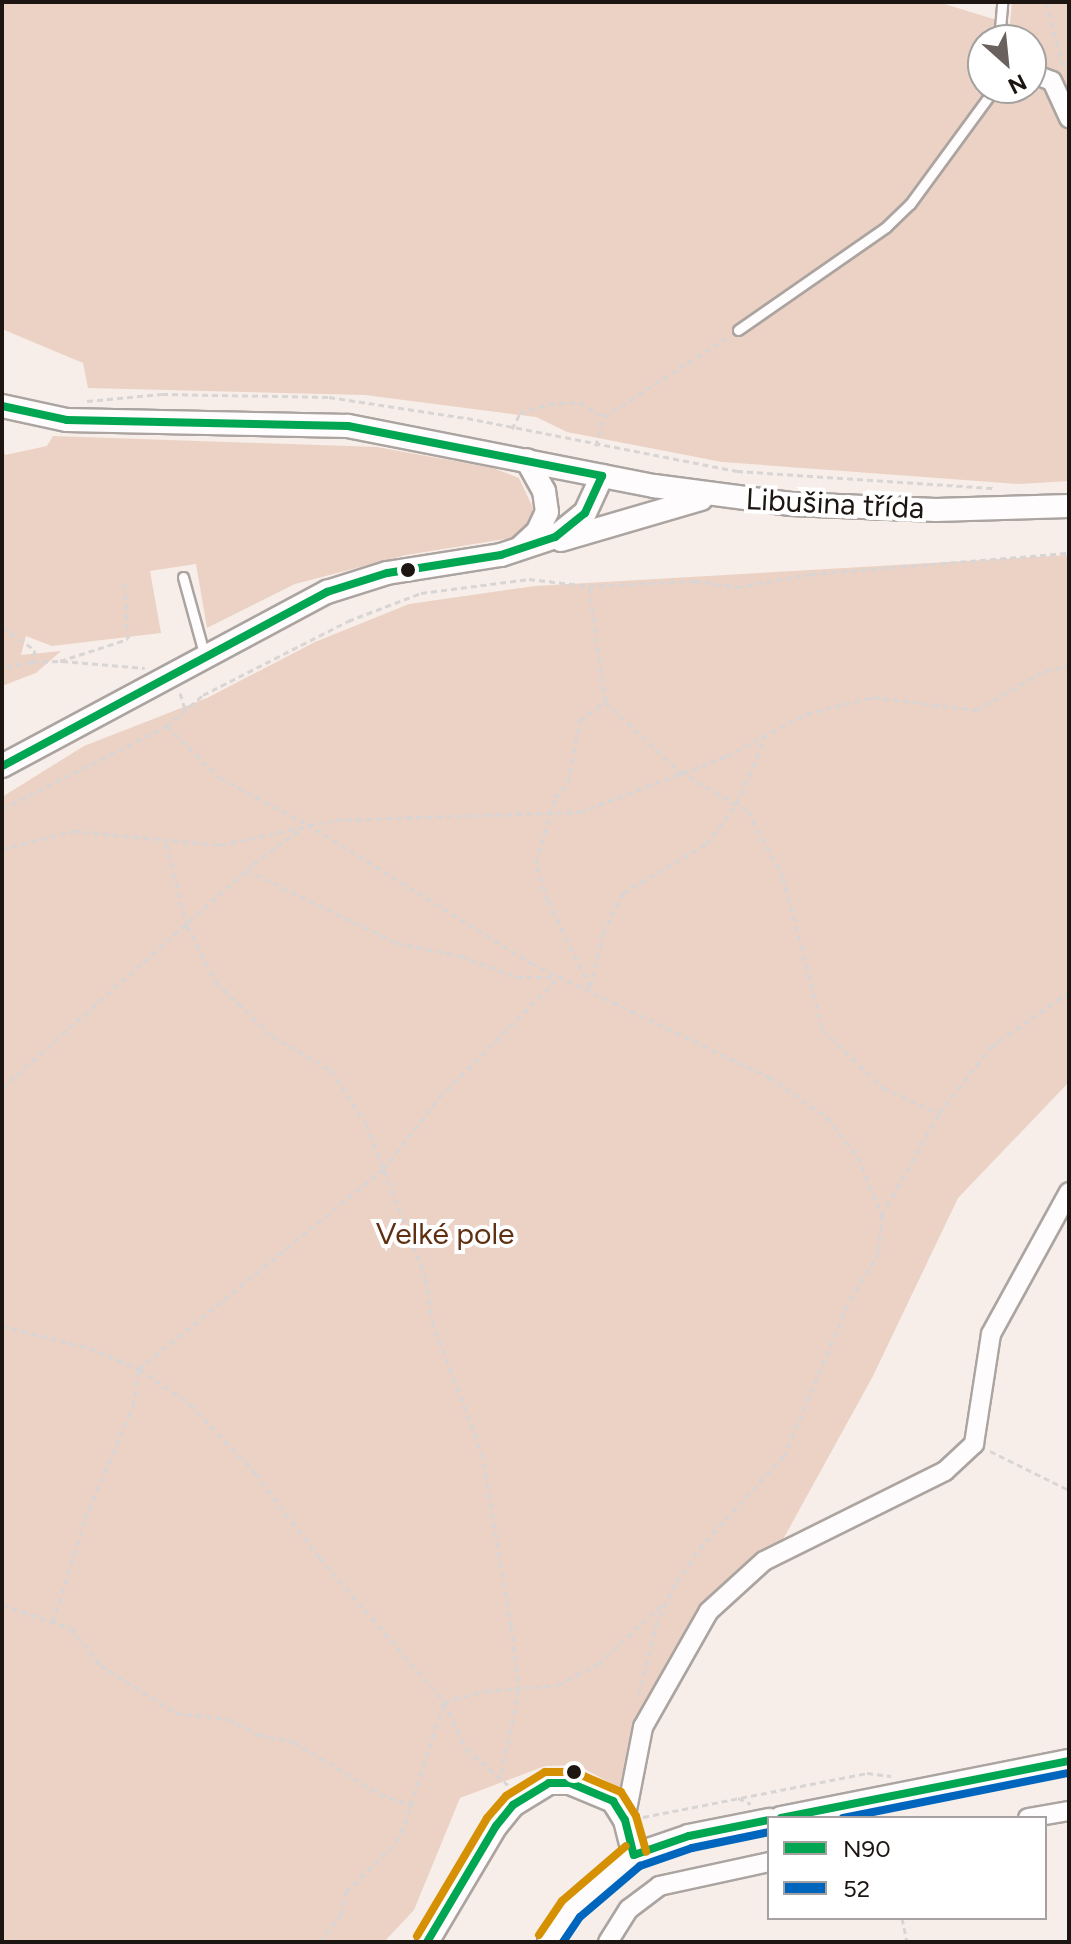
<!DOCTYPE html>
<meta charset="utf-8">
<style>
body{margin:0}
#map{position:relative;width:1071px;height:1944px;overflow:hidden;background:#f7eee9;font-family:Figtree,sans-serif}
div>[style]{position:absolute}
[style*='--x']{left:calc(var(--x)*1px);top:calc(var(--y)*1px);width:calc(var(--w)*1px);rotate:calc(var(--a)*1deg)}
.green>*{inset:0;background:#ebd2c4}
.path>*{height:3px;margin-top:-1.5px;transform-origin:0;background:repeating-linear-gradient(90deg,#d8d5d4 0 6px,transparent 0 10px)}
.roads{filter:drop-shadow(2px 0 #aba4a0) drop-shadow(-2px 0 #aba4a0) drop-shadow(0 2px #aba4a0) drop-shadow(0 -2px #aba4a0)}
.service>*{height:9px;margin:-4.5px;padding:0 4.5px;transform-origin:4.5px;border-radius:4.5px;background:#fefcfc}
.minor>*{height:18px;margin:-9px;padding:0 9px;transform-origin:9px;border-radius:9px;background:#fefcfc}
.tertiary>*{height:22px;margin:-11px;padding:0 11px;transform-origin:11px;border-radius:11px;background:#fefcfc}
.bus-1>*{height:8px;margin:-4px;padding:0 4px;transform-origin:4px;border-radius:4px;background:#00a651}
.bus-2>*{height:8px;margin:-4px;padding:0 4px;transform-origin:4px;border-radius:4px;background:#0065bd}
.bus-3>*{height:8px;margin:-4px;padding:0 4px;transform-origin:4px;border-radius:4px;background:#d69003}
.dots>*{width:22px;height:22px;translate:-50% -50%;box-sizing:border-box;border:4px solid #fff;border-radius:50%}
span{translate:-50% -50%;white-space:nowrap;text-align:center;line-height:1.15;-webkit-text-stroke:8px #fff;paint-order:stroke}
.street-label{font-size:30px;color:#1c1511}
.park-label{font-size:30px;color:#5f3012}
.frame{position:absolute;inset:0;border:4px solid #1c1511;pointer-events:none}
.legend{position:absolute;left:767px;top:1816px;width:280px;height:104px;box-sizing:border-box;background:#fff;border:2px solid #a4a1a0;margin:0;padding:10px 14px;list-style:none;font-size:24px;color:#1c1511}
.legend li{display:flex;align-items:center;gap:16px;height:40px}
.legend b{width:40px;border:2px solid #a4a1a0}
.north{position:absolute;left:967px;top:24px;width:80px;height:80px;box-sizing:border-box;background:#fff;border:2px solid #a4a1a0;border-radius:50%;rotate:153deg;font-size:22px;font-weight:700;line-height:32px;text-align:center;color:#1c1511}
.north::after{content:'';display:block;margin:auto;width:28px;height:36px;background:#69615d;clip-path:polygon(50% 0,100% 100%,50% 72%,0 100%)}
</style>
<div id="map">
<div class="green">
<div style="clip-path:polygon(evenodd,2px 2px,938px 2px,1010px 24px,1012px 2px,1069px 2px,1069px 481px,1019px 484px,722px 462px,567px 432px,536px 417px,365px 395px,88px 388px,83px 363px,2px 329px,2px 2px,983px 40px,1031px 40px,1031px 88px,983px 88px,983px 40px)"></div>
<div style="clip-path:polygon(53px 436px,377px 447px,493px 468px,519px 478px,533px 508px,530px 522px,512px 538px,406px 555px,295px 584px,207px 628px,196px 564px,150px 571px,161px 633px,52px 646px,26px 636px,21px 655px,61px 651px,36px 673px,2px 686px,2px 442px,5px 455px,47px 446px)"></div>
<div style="clip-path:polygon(1069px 555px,1069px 1082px,958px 1198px,873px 1376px,781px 1543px,703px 1605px,668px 1659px,633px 1728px,624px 1791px,578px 1765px,545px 1766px,460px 1798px,414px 1910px,384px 1942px,2px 1942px,2px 797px,84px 746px,207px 698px,315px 642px,409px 604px,535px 586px)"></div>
</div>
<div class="path">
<div style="--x:1046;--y:2;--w:71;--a:75.4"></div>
<div style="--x:87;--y:401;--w:75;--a:-5.3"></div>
<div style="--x:162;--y:394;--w:167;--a:1"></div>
<div style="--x:329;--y:397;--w:140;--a:8.7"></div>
<div style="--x:467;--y:418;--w:275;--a:11.1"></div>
<div style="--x:737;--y:471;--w:259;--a:3.8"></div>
<div style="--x:512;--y:429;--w:18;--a:-63"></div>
<div style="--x:520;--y:413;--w:30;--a:-17"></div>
<div style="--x:549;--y:404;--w:30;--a:-4"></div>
<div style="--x:579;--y:402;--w:29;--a:31"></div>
<div style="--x:596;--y:446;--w:30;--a:-75"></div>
<div style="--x:604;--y:417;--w:149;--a:-32.9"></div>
<div style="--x:589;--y:587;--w:116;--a:82.1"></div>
<div style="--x:605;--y:702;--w:103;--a:43"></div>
<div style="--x:680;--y:772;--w:78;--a:29.8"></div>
<div style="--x:748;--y:811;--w:75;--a:62.1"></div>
<div style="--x:783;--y:877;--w:158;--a:75.3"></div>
<div style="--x:823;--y:1030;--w:83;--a:44"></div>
<div style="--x:883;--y:1088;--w:61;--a:24.1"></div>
<div style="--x:2;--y:627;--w:40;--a:34.9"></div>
<div style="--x:35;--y:650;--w:12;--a:104"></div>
<div style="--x:32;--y:662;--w:31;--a:169"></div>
<div style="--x:62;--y:661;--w:83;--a:4.8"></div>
<div style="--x:32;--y:662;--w:28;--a:-2"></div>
<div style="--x:60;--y:661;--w:71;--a:-17.9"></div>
<div style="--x:128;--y:639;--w:59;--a:-93.9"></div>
<div style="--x:180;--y:693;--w:16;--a:72"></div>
<div style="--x:167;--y:726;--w:74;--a:44.5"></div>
<div style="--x:220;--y:778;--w:98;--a:27.9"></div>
<div style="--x:307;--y:824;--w:264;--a:31.8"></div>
<div style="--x:531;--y:963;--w:264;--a:25.6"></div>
<div style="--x:769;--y:1077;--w:70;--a:34.6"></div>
<div style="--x:827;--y:1117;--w:51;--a:52.2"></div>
<div style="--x:858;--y:1157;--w:63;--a:67.5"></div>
<div style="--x:882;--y:1215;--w:37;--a:95"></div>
<div style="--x:879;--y:1252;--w:61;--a:120.8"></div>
<div style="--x:848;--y:1304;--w:165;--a:112.8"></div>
<div style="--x:784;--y:1456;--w:120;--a:132.6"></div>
<div style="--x:703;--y:1544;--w:49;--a:125"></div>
<div style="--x:675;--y:1584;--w:41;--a:115.9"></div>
<div style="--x:657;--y:1621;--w:80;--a:103.7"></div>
<div style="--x:2;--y:809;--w:185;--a:-26.7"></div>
<div style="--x:167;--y:726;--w:48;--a:-40.7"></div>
<div style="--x:203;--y:695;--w:163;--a:-27"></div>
<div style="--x:348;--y:621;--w:78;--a:-21"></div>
<div style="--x:421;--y:593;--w:109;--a:-7.4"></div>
<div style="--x:529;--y:579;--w:60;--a:6.7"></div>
<div style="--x:589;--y:586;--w:106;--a:-2.7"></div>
<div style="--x:695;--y:581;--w:42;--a:8.1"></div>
<div style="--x:737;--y:587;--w:75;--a:-10"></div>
<div style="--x:811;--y:574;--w:259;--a:-4.7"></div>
<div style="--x:166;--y:843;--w:86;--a:75.8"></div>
<div style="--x:187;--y:926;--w:63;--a:62.6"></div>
<div style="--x:216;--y:982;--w:78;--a:44"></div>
<div style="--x:272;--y:1036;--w:68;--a:30"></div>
<div style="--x:331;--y:1070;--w:64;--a:57.1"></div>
<div style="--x:366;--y:1124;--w:166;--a:68.8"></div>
<div style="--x:426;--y:1279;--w:42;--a:81.9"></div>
<div style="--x:432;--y:1321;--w:141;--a:69.3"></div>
<div style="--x:482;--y:1453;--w:175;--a:80.5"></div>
<div style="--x:511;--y:1626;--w:64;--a:82.8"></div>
<div style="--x:519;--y:1689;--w:92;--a:101.9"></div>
<div style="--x:2;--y:849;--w:73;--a:-14.2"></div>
<div style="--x:73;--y:831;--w:148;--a:5.4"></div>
<div style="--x:220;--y:845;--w:119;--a:-12.2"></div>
<div style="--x:336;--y:820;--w:244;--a:-1.9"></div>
<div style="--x:580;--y:812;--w:157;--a:-20.9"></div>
<div style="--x:727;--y:756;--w:89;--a:-28"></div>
<div style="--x:806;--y:714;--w:69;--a:-14.2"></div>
<div style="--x:873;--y:697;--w:104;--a:7.2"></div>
<div style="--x:976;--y:710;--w:79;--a:-29.5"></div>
<div style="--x:1045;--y:671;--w:25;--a:-12"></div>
<div style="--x:246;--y:870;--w:168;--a:25.8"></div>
<div style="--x:397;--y:943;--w:65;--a:11.5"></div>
<div style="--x:461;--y:956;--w:59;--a:20.9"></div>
<div style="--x:516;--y:977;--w:40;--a:0"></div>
<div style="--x:590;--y:987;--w:55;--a:-76.2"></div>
<div style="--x:603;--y:934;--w:46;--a:-64"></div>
<div style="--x:623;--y:893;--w:96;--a:-30.6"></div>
<div style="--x:706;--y:844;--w:51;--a:-52.2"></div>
<div style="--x:737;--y:804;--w:73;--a:-67.3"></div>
<div style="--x:590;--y:987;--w:96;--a:-116"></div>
<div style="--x:548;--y:901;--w:40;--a:-108"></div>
<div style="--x:536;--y:863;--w:68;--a:-73.7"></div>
<div style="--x:555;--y:798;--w:20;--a:-49"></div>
<div style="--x:568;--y:783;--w:64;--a:-79.2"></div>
<div style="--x:580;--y:720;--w:31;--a:-36"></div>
<div style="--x:2;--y:1088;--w:336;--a:-41.7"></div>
<div style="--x:253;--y:864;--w:63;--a:-36"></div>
<div style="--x:882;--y:1215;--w:117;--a:-60.8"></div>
<div style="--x:939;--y:1113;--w:84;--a:-51.8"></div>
<div style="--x:991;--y:1047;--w:95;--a:-35.2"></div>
<div style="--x:2;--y:1326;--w:90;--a:14.2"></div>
<div style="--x:89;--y:1348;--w:54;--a:22.8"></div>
<div style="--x:139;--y:1369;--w:62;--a:34.5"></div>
<div style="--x:190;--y:1404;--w:95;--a:46.7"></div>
<div style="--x:255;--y:1473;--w:106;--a:52.7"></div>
<div style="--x:319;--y:1557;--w:191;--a:49.2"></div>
<div style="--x:444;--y:1702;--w:52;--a:64.9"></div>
<div style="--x:466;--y:1749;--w:55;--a:40.6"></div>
<div style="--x:990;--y:1451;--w:88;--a:26.3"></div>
<div style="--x:2;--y:1605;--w:73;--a:18.4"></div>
<div style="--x:71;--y:1628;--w:47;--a:51.9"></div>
<div style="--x:100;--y:1665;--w:90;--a:32.3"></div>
<div style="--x:176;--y:1713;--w:52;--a:6.6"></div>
<div style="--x:228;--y:1719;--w:35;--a:27"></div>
<div style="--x:259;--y:1735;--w:36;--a:11"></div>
<div style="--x:294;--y:1742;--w:100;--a:31.2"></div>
<div style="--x:380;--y:1794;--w:35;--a:20"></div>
<div style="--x:53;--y:1622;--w:108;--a:-72.7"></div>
<div style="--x:85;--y:1519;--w:123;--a:-67"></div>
<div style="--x:133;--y:1406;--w:37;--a:-81"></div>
<div style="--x:139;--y:1369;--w:315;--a:-39.3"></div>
<div style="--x:383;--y:1169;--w:90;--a:-51.7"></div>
<div style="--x:439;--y:1098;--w:170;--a:-45.2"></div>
<div style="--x:738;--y:1798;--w:14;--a:25"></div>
<div style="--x:643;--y:1817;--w:228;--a:-11.1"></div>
<div style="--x:867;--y:1773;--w:24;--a:7"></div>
<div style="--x:902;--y:1918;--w:25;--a:78"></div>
<div style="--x:319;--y:1942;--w:35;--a:-51"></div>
<div style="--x:341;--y:1915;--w:24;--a:-78"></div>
<div style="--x:346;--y:1892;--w:71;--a:-45"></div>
<div style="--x:396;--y:1842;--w:20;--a:-63"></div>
<div style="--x:405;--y:1824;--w:128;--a:-72.3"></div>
<div style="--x:444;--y:1702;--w:42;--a:-15"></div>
<div style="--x:485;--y:1691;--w:73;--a:-4.7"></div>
<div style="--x:558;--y:1685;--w:45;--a:-27.7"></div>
<div style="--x:598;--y:1664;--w:88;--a:-42.7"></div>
</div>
<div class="roads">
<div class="service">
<div style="--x:999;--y:40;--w:38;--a:-85"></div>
<div style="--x:738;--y:330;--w:180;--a:-34.8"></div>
<div style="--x:886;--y:227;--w:33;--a:-44"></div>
<div style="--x:910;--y:204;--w:144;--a:-53.8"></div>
<div style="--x:183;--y:577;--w:83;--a:74.6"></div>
</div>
<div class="minor">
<div style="--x:1031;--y:73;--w:22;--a:21"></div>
<div style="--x:1052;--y:81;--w:41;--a:65.3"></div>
<div style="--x:1028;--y:1818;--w:42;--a:-9.7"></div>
<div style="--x:625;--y:1820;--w:95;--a:-79"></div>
<div style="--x:643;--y:1727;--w:133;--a:-60.4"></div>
<div style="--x:709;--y:1611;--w:74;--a:-42.3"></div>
<div style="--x:764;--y:1561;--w:202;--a:-26.4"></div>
<div style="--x:945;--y:1471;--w:40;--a:-43"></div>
<div style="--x:974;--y:1444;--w:111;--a:-81.2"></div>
<div style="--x:991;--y:1334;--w:162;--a:-61.2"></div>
<div style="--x:608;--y:1942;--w:39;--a:-58"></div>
<div style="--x:629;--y:1909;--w:38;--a:-37"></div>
<div style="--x:659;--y:1886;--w:113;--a:-12.3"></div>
</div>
<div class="tertiary">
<div style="--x:2;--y:406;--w:66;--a:12.2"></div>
<div style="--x:67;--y:420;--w:281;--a:1.2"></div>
<div style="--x:348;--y:426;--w:312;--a:11.1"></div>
<div style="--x:654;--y:486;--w:138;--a:7.5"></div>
<div style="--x:791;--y:504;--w:145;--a:2.4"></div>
<div style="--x:936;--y:510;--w:133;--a:-1.7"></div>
<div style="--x:561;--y:540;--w:146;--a:-16.3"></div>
<div style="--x:520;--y:548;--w:25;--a:-43"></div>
<div style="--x:538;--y:531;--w:21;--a:-65"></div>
<div style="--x:547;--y:512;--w:21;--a:-98"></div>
<div style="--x:544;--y:491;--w:35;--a:-119"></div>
<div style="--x:2;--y:766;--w:369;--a:-28.2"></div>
<div style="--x:327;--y:592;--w:63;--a:-17.6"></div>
<div style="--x:387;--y:573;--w:115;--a:-9"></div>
<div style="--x:501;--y:555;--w:57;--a:-18.4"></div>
<div style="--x:555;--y:537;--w:38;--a:-39"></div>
<div style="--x:585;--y:513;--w:41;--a:-65.3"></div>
<div style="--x:781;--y:1818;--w:294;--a:-11.2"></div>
<div style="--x:427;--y:1942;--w:135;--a:-59.3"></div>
<div style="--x:496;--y:1826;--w:27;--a:-51"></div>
<div style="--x:513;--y:1805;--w:42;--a:-31.4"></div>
<div style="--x:549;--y:1783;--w:21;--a:0"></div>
<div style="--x:570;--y:1783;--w:47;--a:22.7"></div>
<div style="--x:613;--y:1801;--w:22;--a:58"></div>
<div style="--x:625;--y:1820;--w:36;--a:76"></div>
<div style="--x:549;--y:1942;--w:40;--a:-56"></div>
<div style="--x:571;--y:1909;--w:83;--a:-40.6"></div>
<div style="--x:634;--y:1855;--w:58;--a:-19.1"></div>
<div style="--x:689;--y:1836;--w:82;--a:-11.3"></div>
</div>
</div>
<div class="bus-1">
<div style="--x:2;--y:406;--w:66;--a:12.2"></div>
<div style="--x:67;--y:420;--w:281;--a:1.2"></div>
<div style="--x:348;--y:426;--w:259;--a:11.1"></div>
<div style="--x:602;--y:476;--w:41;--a:114.7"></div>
<div style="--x:585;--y:513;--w:38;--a:141"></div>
<div style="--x:555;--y:537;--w:57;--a:161.6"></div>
<div style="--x:501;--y:555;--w:115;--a:171"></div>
<div style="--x:387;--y:573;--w:63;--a:162.4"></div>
<div style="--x:327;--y:592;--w:369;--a:151.8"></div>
<div style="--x:781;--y:1818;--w:294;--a:-11.2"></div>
<div style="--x:634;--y:1855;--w:58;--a:-19.1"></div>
<div style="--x:689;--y:1836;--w:82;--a:-11.3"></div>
<div style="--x:427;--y:1942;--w:135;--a:-59.3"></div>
<div style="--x:496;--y:1826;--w:27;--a:-51"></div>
<div style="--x:513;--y:1805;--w:42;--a:-31.4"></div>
<div style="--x:549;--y:1783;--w:21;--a:0"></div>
<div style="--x:570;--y:1783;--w:47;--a:22.7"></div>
<div style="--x:613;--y:1801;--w:22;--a:58"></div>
<div style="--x:625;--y:1820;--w:36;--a:76"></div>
</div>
<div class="bus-2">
<div style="--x:843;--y:1818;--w:230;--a:-11.3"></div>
<div style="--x:563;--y:1942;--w:30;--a:-56"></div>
<div style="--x:580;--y:1917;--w:79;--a:-40.4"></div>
<div style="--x:640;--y:1866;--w:55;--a:-19.1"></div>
<div style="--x:692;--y:1848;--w:79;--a:-11.7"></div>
</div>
<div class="bus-3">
<div style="--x:539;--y:1935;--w:41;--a:-55.9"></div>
<div style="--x:562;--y:1901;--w:84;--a:-40.7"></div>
<div style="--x:417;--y:1936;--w:137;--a:-59.3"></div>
<div style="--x:487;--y:1818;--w:29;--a:-49"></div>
<div style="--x:506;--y:1796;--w:46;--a:-31.6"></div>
<div style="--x:545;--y:1772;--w:29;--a:0"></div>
<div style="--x:574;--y:1772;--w:51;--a:23.1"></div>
<div style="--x:621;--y:1792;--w:28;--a:58"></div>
<div style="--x:636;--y:1816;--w:37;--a:74"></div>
</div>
<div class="dots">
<div style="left:408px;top:570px;background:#1c1511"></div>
<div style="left:574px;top:1772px;background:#1c1511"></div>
</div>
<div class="street-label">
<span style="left:835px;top:504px;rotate:3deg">Libušina třída</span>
</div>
<div class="park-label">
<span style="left:445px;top:1234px">Velké pole</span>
</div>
<div class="frame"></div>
<ul class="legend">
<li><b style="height:10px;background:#00a651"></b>N90</li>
<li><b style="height:10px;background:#0065bd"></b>52</li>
</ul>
<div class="north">N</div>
</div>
